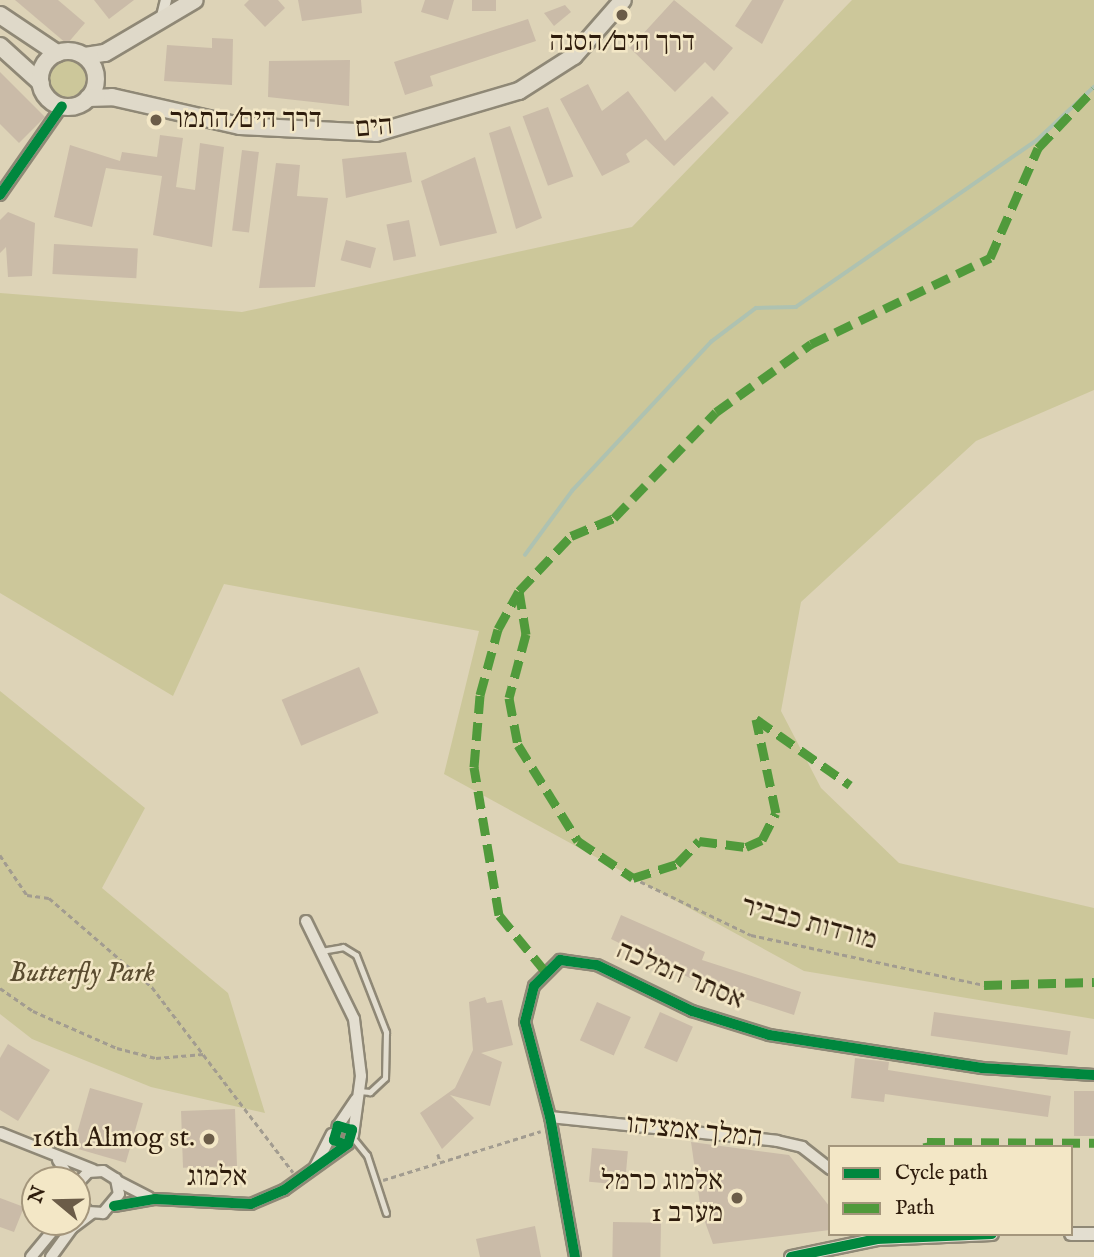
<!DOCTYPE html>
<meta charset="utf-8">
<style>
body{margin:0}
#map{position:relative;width:1094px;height:1257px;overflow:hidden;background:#ddd3b7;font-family:"IM FELL English","Frank Ruhl Libre",serif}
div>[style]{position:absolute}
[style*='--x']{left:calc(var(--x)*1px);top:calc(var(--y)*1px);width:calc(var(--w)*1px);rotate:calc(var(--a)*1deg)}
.green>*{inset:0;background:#ccc79a}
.round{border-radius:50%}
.stream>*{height:3.5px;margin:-1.75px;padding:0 1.75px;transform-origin:1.75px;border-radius:1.75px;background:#aec2b1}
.building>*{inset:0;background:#cabba8;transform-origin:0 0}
.path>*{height:2.5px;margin-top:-1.25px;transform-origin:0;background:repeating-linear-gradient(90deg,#a29c90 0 5px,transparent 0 8.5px)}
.roads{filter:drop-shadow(2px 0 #8f8876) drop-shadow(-2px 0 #8f8876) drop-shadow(0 2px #8f8876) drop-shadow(0 -2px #8f8876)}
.service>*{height:5px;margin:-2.5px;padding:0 2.5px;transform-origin:2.5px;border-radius:2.5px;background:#e3ded0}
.minor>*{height:10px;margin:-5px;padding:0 5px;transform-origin:5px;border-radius:5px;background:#e3ded0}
.tertiary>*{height:12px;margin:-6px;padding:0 6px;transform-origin:6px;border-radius:6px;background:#e3ded0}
.primary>*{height:16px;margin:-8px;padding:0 8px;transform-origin:8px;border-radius:8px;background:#dfd9c9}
.primary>.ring{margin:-8px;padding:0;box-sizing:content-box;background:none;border:16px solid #dfd9c9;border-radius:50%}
.quiet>*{height:9px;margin-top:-4.5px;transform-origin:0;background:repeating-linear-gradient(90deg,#509a3b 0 18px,transparent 0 27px)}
.cycleway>*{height:10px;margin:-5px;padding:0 5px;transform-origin:5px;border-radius:5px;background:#00873e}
.dots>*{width:19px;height:19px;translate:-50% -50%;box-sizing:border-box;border:4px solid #f3e7c6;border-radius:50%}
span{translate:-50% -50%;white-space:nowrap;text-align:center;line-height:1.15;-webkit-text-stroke:5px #f3e7c6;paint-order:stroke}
.poi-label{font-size:28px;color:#2e1c0c}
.left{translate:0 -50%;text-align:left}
.right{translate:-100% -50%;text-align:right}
.street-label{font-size:28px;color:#2e1c0c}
.park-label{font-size:28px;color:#5a4c30;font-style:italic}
.legend{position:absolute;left:828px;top:1145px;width:245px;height:91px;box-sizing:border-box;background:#f3e7c6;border:2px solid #a4967c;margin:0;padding:9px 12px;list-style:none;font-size:21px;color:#2e1c0c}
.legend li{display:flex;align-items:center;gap:14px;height:35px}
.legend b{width:35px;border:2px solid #a4967c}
.north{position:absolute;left:21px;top:1166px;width:70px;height:70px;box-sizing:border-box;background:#f3e7c6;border:2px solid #a4967c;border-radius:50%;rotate:289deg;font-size:19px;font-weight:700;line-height:28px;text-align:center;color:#2e1c0c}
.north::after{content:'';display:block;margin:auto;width:24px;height:32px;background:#6b5c48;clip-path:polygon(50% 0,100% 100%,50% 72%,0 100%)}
</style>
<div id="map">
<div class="green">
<div style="clip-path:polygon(852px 0,1094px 0,1094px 390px,976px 441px,801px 602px,781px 711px,821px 788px,899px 863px,1094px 908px,1094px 1019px,804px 971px,444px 774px,479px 631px,224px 584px,173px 696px,0 593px,0 293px,242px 312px,632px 227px)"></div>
<div class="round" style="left:48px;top:59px;width:38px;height:38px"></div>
<div style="clip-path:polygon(0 691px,145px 808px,102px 888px,228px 993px,265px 1113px,151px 1087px,32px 1039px,0 1014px)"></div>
</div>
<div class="stream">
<div style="--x:525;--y:555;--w:79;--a:-53.7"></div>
<div style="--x:572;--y:491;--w:204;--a:-47"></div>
<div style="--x:711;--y:342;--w:56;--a:-37.1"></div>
<div style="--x:756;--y:308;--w:40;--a:-1.4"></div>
<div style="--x:796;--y:307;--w:293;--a:-34.7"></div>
<div style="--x:1037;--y:140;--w:78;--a:-42.9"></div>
</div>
<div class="building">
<div style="clip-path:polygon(15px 0,58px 0,85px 23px,67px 44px)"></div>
<div style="clip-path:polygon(94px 0,134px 0,109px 19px)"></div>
<div style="clip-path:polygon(249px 0,278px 0,285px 8px,265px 27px,244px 5px)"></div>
<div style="clip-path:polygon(298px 0,361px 0,362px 13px,302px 21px)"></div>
<div style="clip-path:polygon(425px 0,454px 0,448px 20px,421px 12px)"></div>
<div style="left:472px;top:0;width:24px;height:11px"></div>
<div style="clip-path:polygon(674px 0,733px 48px,714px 71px,705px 62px,675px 92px,630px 48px)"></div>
<div style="clip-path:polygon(752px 0,784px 0,762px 44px,735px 26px)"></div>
<div style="clip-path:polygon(565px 5px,571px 12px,554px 26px,544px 13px)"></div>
<div style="clip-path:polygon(528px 19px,536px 41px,430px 76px,433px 86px,405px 95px,394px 62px)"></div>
<div style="clip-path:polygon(212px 38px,233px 39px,232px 85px,164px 81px,167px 45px,212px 48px)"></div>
<div style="clip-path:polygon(350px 60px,349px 106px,268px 97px,269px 61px)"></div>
<div style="clip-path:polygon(0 72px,45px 117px,19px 143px,0 124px)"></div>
<div style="clip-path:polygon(588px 84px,602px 111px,628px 91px,665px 141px,712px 96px,729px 113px,674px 166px,646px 139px,626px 154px,630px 162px,602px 176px,560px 99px)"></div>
<div style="left:548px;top:107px;width:74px;height:27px;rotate:70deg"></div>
<div style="clip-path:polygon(510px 126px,542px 218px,516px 229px,489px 133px)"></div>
<div style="clip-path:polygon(160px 135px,183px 138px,176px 187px,195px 190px,200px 143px,224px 147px,212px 247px,153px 235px,162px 176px,106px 168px,92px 227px,54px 217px,70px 145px,120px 161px,122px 152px,157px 157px)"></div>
<div style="left:242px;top:150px;width:17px;height:81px;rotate:7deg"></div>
<div style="clip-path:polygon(406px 152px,412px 182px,346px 198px,342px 159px)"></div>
<div style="clip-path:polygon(475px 157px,497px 233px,440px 246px,421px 181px)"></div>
<div style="clip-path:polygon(276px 163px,300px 165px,297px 196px,328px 198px,315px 287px,259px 288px)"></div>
<div style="clip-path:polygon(8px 212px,35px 223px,32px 276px,8px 277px,6px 247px,0 253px,0 220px)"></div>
<div style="left:409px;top:220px;width:37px;height:23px;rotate:79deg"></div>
<div style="left:346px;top:240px;width:31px;height:21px;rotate:15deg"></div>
<div style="left:54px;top:244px;width:84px;height:30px;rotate:3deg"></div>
<div style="left:359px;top:667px;width:50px;height:84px;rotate:67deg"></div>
<div style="clip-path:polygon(621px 915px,705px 952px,702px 960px,801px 992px,794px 1015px,708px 987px,611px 939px)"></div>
<div style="clip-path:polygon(485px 997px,487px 1003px,502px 1000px,513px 1045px,481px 1053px,502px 1062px,490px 1106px,450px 1095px,474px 1118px,442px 1149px,420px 1113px,455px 1088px,473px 1050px,469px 1002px)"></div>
<div style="left:597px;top:1002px;width:37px;height:42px;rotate:24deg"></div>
<div style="left:660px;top:1012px;width:36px;height:39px;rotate:24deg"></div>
<div style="left:934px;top:1012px;width:138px;height:24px;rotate:8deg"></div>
<div style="clip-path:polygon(8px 1044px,50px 1070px,18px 1121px,0 1110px,0 1058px)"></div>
<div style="clip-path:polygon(855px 1058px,889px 1062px,888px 1070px,1051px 1096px,1048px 1117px,885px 1094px,884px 1102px,851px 1098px)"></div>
<div style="left:90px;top:1088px;width:55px;height:62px;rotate:16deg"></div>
<div style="left:1074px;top:1091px;width:20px;height:45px"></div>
<div style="left:235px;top:1109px;width:57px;height:54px;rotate:88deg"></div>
<div style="clip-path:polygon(691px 1142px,789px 1155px,830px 1207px,830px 1230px,713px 1244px,701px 1211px)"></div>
<div style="left:592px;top:1148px;width:36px;height:34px;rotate:5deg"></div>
<div style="clip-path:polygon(0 1198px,24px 1207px,14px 1232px,0 1227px)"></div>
<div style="left:613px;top:1222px;width:48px;height:35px;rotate:1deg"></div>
<div style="clip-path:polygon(535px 1226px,541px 1257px,480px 1257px,476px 1239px)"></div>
</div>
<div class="path">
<div style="--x:0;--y:855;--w:48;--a:56"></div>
<div style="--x:27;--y:895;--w:22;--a:8"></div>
<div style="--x:49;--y:898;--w:136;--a:40.8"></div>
<div style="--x:152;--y:987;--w:233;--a:52.7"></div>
<div style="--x:633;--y:878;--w:131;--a:25.8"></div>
<div style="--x:751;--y:935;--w:238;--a:12.1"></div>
<div style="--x:0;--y:988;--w:40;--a:34.9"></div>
<div style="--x:33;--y:1011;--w:92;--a:23.8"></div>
<div style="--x:117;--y:1048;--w:40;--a:14.4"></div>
<div style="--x:156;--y:1058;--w:48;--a:-4.8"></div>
<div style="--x:438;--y:1154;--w:7;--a:74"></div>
<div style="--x:383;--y:1180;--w:165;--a:-17.2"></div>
</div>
<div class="roads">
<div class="service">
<div style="--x:321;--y:951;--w:22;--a:-10"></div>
<div style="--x:343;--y:947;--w:15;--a:32"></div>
<div style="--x:356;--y:955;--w:83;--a:68.7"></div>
<div style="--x:386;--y:1032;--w:46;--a:91.2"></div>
<div style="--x:385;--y:1078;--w:21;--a:137"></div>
<div style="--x:370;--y:1092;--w:11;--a:-175"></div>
<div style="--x:353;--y:1138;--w:22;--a:51"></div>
<div style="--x:367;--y:1155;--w:61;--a:71.9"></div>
</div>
<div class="minor">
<div style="--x:161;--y:20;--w:21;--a:-76"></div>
<div style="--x:0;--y:195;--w:108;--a:-55.1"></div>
<div style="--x:306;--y:921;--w:109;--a:63.9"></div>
<div style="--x:354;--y:1019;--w:57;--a:83"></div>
<div style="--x:361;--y:1076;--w:60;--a:97.7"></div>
<div style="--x:550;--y:1117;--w:228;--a:6"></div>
<div style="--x:777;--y:1141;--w:26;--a:13"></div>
<div style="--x:802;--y:1147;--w:36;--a:38"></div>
<div style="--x:338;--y:1126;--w:32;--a:-56"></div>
<div style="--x:0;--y:1133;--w:100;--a:21.7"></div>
<div style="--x:58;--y:1160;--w:24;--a:57"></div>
<div style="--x:315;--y:1167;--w:37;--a:-63"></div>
<div style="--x:117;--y:1181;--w:36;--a:27"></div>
<div style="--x:77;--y:1184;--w:16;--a:-47"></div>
<div style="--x:88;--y:1172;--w:15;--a:-4"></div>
<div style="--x:103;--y:1171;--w:15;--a:32"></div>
<div style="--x:116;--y:1179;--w:15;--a:79"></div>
<div style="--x:119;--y:1194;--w:25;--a:130"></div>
<div style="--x:103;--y:1213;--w:15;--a:-176"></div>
<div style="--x:88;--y:1212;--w:17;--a:-130"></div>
<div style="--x:114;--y:1206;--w:42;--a:-9.7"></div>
<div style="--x:155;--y:1199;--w:96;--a:3"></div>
<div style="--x:251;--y:1204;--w:36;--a:-23"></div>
<div style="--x:284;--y:1190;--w:79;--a:-35.7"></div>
<div style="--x:348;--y:1144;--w:15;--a:-74"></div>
<div style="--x:352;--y:1130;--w:15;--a:-164"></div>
<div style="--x:338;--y:1126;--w:15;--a:106"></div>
<div style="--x:334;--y:1140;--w:13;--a:23"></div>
<div style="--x:31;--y:1257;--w:45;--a:-50.4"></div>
<div style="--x:51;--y:1257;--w:36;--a:-54"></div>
<div style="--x:72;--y:1228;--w:25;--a:-37"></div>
<div style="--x:575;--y:1257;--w:142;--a:-100.1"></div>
<div style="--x:550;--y:1117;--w:98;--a:-104.7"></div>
<div style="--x:525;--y:1022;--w:37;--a:-76"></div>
<div style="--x:534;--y:986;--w:37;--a:-45"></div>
<div style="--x:560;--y:960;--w:37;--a:8"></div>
<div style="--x:597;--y:965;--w:106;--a:25.8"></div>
<div style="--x:692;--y:1011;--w:81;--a:17.3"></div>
<div style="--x:769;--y:1035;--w:216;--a:8.8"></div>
<div style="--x:982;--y:1068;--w:112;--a:3.6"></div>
</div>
<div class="tertiary">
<div style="--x:1071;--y:1234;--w:23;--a:0"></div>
<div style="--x:791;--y:1257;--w:88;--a:-11.8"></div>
<div style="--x:877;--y:1239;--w:115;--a:-2.5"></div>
</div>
<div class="primary">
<div style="--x:0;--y:15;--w:69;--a:33.7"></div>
<div style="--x:0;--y:46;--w:55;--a:42.1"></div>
<div class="ring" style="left:40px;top:51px;width:40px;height:40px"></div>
<div style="--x:85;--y:56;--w:20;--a:-9"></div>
<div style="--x:105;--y:53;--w:104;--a:-30.5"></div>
<div style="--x:88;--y:98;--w:24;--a:-2"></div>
<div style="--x:112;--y:97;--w:131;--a:12.8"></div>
<div style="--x:240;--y:126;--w:136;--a:2.9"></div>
<div style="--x:376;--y:133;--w:149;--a:-16.4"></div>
<div style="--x:519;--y:91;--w:65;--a:-32.5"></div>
<div style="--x:574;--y:56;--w:74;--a:-48.8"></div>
</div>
</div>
<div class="quiet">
<div style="--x:519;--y:591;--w:44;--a:80.8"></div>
<div style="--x:526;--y:634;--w:66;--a:104.9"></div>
<div style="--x:509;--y:698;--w:48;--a:79.2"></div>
<div style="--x:518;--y:745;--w:113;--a:58"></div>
<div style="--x:578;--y:841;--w:66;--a:33.9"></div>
<div style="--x:633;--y:878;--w:46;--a:-17.7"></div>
<div style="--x:677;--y:864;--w:32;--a:-46"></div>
<div style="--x:699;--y:841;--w:47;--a:7.3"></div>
<div style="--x:746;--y:847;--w:17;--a:-24"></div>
<div style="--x:762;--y:840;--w:30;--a:-63"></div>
<div style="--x:776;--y:813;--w:96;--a:-102"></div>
<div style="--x:756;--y:719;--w:115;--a:35.1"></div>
<div style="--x:545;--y:971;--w:72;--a:-129.4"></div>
<div style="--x:499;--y:915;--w:150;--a:-99.6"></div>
<div style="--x:474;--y:767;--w:72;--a:-85.2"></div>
<div style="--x:480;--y:695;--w:68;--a:-74.7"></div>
<div style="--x:498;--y:629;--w:43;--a:-61.1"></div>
<div style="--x:519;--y:591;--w:76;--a:-46.6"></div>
<div style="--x:571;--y:536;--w:47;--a:-22.7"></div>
<div style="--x:614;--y:518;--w:147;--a:-46.1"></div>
<div style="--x:716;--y:412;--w:117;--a:-35.6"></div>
<div style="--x:811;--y:344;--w:199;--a:-25.7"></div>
<div style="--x:990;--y:258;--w:120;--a:-66.4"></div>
<div style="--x:1038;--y:148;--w:81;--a:-46.5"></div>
<div style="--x:984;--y:985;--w:110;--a:-1.6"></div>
<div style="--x:928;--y:1147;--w:5;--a:-101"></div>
<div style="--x:927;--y:1142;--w:167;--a:0.3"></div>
</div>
<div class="cycleway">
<div style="--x:0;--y:195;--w:108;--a:-55.1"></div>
<div style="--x:114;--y:1206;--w:42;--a:-9.7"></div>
<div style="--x:155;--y:1199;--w:96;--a:3"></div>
<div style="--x:251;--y:1204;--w:36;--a:-23"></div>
<div style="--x:284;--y:1190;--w:79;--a:-35.7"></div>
<div style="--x:348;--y:1144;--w:15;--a:-74"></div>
<div style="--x:352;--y:1130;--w:15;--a:-164"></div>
<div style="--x:338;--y:1126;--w:15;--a:106"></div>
<div style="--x:334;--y:1140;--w:13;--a:23"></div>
<div style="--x:575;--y:1257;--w:142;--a:-100.1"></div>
<div style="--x:550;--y:1117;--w:98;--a:-104.7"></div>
<div style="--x:525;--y:1022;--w:37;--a:-76"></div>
<div style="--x:534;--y:986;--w:37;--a:-45"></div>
<div style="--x:560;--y:960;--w:37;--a:8"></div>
<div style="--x:597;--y:965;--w:106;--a:25.8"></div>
<div style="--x:692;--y:1011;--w:81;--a:17.3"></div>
<div style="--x:769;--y:1035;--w:216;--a:8.8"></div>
<div style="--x:982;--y:1068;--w:112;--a:3.6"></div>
<div style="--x:791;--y:1257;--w:88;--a:-11.8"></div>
<div style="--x:877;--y:1239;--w:115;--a:-2.5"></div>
</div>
<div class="dots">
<div style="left:622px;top:15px;background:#6b5c48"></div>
<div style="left:156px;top:120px;background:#6b5c48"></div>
<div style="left:209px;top:1139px;background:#6b5c48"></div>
<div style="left:737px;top:1198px;background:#6b5c48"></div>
</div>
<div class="poi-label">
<span style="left:622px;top:43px">דרך הים/הסנה</span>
<span class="left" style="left:170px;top:120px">דרך הים/התמר</span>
<span class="right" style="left:195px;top:1139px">16th Almog st.</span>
<span class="right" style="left:723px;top:1198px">אלמוג כרמל<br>מערב 1</span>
</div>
<div class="street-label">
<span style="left:374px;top:128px;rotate:-5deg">הים</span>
<span style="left:809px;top:924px;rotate:15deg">מורדות כבביר</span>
<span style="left:680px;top:976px;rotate:23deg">אסתר המלכה</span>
<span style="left:694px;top:1132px;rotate:6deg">המלך אמציהו</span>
<span style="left:217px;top:1178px">אלמוג</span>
</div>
<div class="park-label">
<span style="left:82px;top:974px">Butterfly Park</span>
</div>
<ul class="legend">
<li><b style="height:9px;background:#00873e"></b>Cycle path</li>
<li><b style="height:9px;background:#509a3b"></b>Path</li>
</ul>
<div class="north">N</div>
</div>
